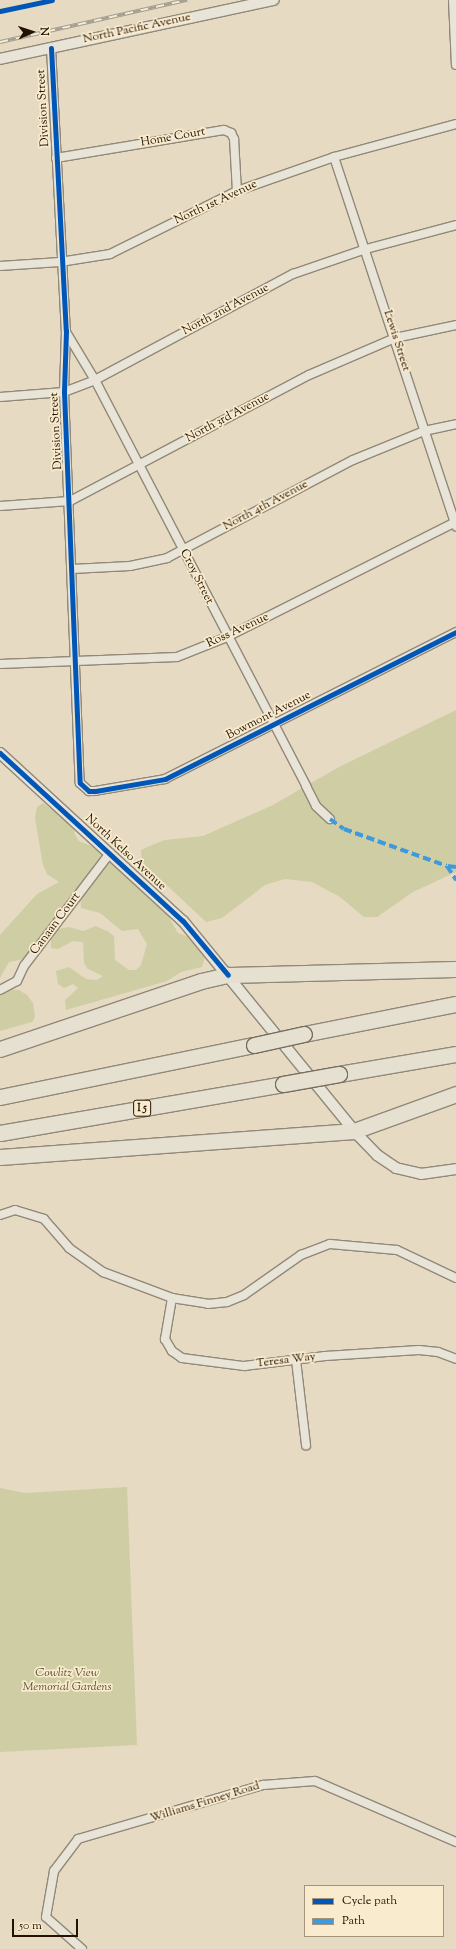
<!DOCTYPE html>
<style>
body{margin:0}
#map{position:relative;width:456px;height:1949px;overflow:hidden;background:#e6dac2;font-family:"Sorts Mill Goudy",serif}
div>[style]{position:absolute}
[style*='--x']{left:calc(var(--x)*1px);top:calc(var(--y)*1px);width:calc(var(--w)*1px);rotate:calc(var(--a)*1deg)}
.green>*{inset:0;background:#cfcda4}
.roads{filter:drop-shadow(1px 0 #918878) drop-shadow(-1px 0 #918878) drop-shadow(0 1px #918878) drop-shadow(0 -1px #918878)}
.minor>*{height:8px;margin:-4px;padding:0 4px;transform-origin:4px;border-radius:4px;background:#e9e4d8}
.tertiary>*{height:10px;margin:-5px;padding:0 5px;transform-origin:5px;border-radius:5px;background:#e9e4d8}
.motorway>*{height:15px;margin:-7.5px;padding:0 7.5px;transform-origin:7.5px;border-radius:7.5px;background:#e6e0d1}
.rail>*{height:4px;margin-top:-2px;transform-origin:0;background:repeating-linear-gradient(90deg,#f8ebce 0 8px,#a39c92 0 16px);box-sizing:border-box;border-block:1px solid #a39c92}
.bridges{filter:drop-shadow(1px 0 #756c5e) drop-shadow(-1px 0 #756c5e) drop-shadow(0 1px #756c5e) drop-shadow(0 -1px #756c5e)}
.motorway-bridge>*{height:15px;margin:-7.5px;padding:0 7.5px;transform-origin:7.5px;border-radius:7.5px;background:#e6e0d1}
.quiet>*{height:4px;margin-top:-2px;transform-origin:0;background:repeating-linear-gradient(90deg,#3c9add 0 8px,transparent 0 12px)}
.cycleway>*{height:5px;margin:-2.5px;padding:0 2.5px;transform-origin:2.5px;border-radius:2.5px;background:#0057b8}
span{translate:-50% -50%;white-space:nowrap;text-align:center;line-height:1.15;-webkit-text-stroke:3.5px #f8ebce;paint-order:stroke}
.shield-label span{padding:1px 3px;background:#f8ebce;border:1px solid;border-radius:3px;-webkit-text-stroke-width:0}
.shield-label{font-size:11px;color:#251101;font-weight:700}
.street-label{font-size:12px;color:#251101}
.park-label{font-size:12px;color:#5a4f32;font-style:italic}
.legend{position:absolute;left:304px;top:1885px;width:140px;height:52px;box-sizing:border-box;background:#f8ebce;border:1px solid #a4947c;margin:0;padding:5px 7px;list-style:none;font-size:12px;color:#251101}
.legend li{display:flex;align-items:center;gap:8px;height:20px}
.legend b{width:20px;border:1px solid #a4947c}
.north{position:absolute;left:12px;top:12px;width:40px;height:40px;-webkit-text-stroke:3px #f8ebce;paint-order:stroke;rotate:87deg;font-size:11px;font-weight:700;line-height:16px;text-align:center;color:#251101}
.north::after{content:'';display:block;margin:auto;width:14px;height:18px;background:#251101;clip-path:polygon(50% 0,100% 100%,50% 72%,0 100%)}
.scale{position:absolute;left:12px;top:1919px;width:66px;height:18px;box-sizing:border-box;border:2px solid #251101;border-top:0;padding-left:5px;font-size:12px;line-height:14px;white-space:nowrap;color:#251101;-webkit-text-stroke:3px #f8ebce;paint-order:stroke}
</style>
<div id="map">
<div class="green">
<div style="clip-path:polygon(456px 710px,456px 872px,413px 892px,377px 917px,364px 917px,340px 897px,312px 882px,285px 879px,265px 885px,222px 918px,206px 922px,142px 862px,141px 850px,152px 845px,165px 840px,203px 836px,273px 805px,339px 767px)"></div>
<div style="clip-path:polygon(43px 803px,76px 827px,74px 833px,79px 841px,101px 850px,164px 909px,178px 933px,191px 938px,206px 954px,202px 967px,181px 972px,167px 981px,66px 1010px,65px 1000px,78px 988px,73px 984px,64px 988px,58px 984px,56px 971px,69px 967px,86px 979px,97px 980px,103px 976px,88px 969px,84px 963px,83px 942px,73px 941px,58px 949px,51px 948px,51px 937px,58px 929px,69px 927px,83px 931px,96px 926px,109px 932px,114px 936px,115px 960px,129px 970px,136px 970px,141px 965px,147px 944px,138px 929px,122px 931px,100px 913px,81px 908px,80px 890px,77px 889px,64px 912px,25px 959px,9px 962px,0 978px,0 935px,37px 894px,59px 882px,47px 874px,43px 865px,35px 818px,37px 807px)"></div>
<div style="clip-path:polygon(8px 989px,19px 990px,27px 995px,33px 1003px,35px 1017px,32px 1022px,0 1031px,0 996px)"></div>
<div style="clip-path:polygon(127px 1487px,137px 1745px,0 1752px,0 1488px,25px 1493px)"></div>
</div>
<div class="roads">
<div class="minor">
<div style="--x:453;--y:0;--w:65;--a:87.4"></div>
<div style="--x:51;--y:48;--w:283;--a:87"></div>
<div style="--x:66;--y:331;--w:61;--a:91.9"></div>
<div style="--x:64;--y:392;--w:391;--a:87.7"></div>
<div style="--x:80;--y:783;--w:12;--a:42"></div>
<div style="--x:89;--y:791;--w:6;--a:0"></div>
<div style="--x:95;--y:791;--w:71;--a:-9.7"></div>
<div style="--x:165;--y:779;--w:326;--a:-26.8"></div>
<div style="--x:334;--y:157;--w:389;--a:71.7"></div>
<div style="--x:56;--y:158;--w:170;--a:-9.5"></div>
<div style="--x:224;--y:130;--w:8;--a:23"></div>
<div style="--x:231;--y:133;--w:7;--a:63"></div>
<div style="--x:234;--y:139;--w:52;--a:86.7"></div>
<div style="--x:0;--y:266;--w:60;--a:-3.8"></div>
<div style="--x:60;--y:262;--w:51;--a:-9.1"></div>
<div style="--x:110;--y:254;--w:142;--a:-26.4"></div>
<div style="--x:237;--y:191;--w:103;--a:-19.3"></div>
<div style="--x:334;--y:157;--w:126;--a:-15.1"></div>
<div style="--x:66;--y:332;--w:56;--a:58.9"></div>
<div style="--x:95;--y:380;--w:458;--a:62.5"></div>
<div style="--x:306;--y:786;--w:22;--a:63"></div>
<div style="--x:316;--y:806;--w:19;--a:43"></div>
<div style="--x:0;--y:397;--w:64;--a:-4.5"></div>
<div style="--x:64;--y:392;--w:33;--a:-21"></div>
<div style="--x:95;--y:380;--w:225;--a:-28.2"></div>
<div style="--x:293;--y:274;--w:77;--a:-18.9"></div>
<div style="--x:366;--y:249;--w:93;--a:-14.9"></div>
<div style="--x:0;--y:506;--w:70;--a:-4.1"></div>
<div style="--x:70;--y:501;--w:270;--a:-27.8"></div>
<div style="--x:309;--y:375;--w:94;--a:-23.3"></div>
<div style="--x:395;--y:338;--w:62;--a:-12"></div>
<div style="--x:72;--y:569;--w:58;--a:-3"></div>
<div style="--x:130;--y:566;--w:38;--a:-12"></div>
<div style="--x:167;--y:558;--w:210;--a:-27.8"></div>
<div style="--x:353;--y:460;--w:77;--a:-22.2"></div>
<div style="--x:424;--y:431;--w:33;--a:-12"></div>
<div style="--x:0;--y:664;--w:177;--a:-2.3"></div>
<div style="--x:177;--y:657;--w:54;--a:-21.8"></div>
<div style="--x:227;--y:637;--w:256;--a:-26.7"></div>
<div style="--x:0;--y:990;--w:19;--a:-28"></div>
<div style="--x:17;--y:981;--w:17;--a:-65"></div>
<div style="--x:24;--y:966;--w:142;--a:-52.7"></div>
<div style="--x:0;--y:1215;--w:16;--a:-18"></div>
<div style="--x:15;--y:1210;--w:30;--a:17"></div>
<div style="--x:44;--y:1219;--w:38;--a:49"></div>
<div style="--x:69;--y:1248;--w:42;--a:35.2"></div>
<div style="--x:103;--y:1272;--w:74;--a:20.6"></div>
<div style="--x:172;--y:1298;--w:36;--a:9"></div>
<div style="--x:208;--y:1304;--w:19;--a:-6"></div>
<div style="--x:227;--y:1302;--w:18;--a:-22"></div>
<div style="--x:244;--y:1295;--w:70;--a:-35.1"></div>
<div style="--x:301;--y:1255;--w:31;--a:-21"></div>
<div style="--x:330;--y:1244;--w:67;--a:5.1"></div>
<div style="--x:397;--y:1250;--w:65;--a:25.4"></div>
<div style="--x:172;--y:1298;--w:42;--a:99.7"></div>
<div style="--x:165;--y:1339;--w:14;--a:60"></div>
<div style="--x:172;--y:1351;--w:12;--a:35"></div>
<div style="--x:182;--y:1358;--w:63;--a:7.4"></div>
<div style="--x:244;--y:1366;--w:82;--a:-7"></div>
<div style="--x:325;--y:1356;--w:94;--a:-3.7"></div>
<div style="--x:419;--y:1350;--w:19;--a:6"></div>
<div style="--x:438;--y:1352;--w:19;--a:21"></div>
<div style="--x:296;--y:1360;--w:86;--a:83.3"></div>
<div style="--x:82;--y:1949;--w:48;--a:-138.4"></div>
<div style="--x:46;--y:1917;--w:47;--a:-80.1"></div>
<div style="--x:54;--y:1871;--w:40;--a:-53"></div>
<div style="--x:78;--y:1839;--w:193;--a:-16.3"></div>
<div style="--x:263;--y:1785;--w:52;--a:-4.4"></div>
<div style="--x:315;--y:1781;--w:154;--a:23.4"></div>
</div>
<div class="tertiary">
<div style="--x:0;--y:59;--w:280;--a:-12.2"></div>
<div style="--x:0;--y:753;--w:248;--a:42.6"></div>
<div style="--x:183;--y:921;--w:271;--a:50.8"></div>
<div style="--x:354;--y:1131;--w:33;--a:46"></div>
<div style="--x:377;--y:1155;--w:23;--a:34"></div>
<div style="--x:396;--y:1168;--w:26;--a:13"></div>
<div style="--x:421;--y:1174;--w:35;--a:-8"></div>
</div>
<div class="motorway">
<div style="--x:304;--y:1034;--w:155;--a:-11.2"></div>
<div style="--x:0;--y:1049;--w:212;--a:-18.7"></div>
<div style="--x:201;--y:981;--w:28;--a:-13"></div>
<div style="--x:228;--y:975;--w:228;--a:-1.5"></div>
<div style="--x:339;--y:1074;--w:119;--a:-9.7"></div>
<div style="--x:0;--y:1097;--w:259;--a:-11.6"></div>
<div style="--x:0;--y:1133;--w:287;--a:-9.8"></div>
<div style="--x:0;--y:1157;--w:355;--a:-4.2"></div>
<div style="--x:354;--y:1131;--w:109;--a:-19.9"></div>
</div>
</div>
<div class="rail">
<div style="--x:0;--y:42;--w:192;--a:-12.7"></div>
</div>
<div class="bridges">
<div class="motorway-bridge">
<div style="--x:254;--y:1045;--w:51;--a:-12.4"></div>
<div style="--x:283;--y:1084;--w:57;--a:-10.1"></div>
</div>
</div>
<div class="quiet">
<div style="--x:330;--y:819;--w:17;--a:36"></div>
<div style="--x:344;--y:829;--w:109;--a:19.8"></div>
<div style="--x:456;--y:867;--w:9;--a:-174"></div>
<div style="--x:447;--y:866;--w:17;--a:57"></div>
</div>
<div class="cycleway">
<div style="--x:0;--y:11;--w:53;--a:-11.9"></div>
<div style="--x:51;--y:48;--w:283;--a:87"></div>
<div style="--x:66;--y:331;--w:61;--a:91.9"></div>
<div style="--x:64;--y:392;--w:391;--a:87.7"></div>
<div style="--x:80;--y:783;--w:12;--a:42"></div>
<div style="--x:89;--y:791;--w:6;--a:0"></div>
<div style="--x:95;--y:791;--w:71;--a:-9.7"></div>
<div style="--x:165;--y:779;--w:326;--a:-26.8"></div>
<div style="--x:0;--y:753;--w:248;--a:42.6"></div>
<div style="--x:183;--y:921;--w:70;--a:50.2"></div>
</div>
<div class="shield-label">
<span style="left:142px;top:1108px">I 5</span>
</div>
<div class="street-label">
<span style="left:137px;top:29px;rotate:-12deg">North Pacific Avenue</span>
<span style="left:44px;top:108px;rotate:-93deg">Division Street</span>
<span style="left:173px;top:138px;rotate:-10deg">Home Court</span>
<span style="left:216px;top:203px;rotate:-25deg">North 1st Avenue</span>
<span style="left:226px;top:310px;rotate:-28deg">North 2nd Avenue</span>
<span style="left:396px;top:341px;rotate:72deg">Lewis Street</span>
<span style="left:228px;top:418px;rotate:-28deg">North 3rd Avenue</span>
<span style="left:57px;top:431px;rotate:-93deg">Division Street</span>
<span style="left:266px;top:506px;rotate:-28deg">North 4th Avenue</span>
<span style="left:196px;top:577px;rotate:63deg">Croy Street</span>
<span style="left:238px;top:631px;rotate:-25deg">Ross Avenue</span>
<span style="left:269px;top:716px;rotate:-27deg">Bowmont Avenue</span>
<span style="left:125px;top:853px;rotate:43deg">North Kelso Avenue</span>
<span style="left:56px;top:924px;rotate:-53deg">Canaan Court</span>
<span style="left:286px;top:1361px;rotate:-7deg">Teresa Way</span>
<span style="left:205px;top:1803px;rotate:-17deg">Williams Finney Road</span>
</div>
<div class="park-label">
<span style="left:67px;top:1681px">Cowlitz View<br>Memorial Gardens</span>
</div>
<ul class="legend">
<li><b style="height:5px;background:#0057b8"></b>Cycle path</li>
<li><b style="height:5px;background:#3c9add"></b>Path</li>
</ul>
<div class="north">N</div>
<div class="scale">50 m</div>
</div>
